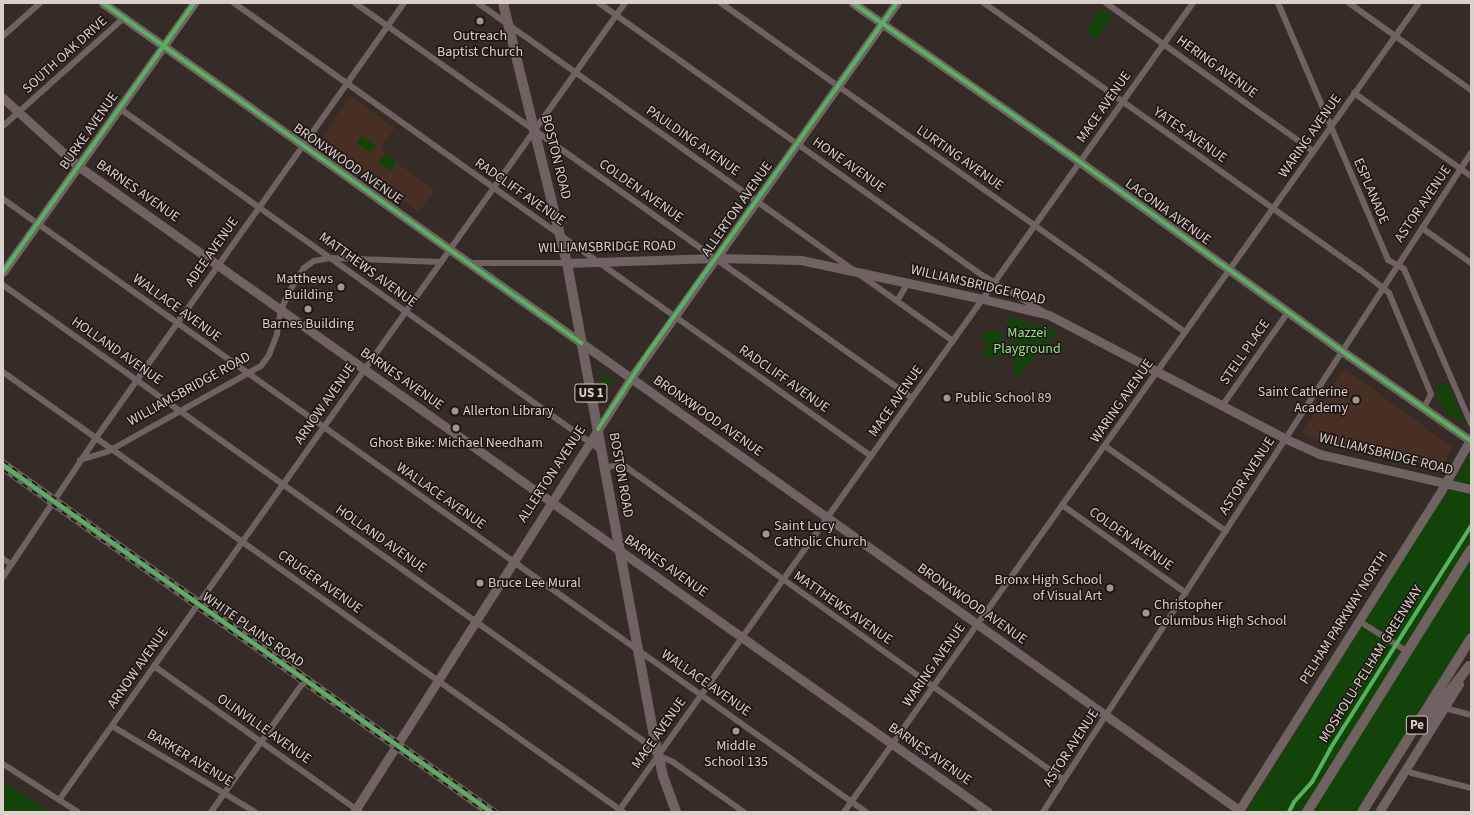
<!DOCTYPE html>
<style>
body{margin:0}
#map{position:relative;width:1474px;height:815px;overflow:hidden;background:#352c26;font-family:"Source Sans 3",sans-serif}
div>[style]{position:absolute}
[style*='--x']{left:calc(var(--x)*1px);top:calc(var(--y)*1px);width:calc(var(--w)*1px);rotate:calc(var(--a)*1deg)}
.built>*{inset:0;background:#453023}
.green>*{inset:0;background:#12440a;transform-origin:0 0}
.street>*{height:6px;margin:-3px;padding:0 3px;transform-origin:3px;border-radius:3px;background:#6f6261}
.secondary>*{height:9px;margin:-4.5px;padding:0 4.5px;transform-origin:4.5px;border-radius:4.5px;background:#716362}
.primary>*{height:10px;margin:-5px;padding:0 5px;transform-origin:5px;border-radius:5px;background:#706260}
.rail>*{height:3.5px;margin-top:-1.75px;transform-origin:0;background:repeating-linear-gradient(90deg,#1c1510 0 6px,#6c625e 0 12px);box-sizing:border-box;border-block:1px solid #6c625e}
.cycleway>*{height:4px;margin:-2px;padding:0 2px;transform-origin:2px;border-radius:2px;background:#56b35d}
.dots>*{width:11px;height:11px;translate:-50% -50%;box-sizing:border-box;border:2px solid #1c1510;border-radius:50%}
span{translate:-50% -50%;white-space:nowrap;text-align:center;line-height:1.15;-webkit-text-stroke:3px #1c1510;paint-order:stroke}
.shield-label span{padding:1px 3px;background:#1c1510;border:1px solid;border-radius:3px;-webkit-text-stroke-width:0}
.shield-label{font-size:13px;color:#dbd0c9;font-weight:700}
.poi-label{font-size:14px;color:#dbd0c9}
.right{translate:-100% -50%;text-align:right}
.left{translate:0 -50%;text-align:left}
.street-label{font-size:14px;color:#dbd0c9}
.park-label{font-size:14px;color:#94e58b}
.frame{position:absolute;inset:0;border:4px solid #dbd0c9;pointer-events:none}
</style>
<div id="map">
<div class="built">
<div style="clip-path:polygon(350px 96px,395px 128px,382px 146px,385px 154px,434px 190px,419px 212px,319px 141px)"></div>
<div style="clip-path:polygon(1344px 368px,1452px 447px,1441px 468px,1333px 446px,1301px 433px)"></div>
</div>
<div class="green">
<div style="left:1100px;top:9px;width:13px;height:27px;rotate:32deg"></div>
<div style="left:362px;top:136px;width:16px;height:9px;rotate:35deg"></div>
<div style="left:385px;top:154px;width:14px;height:11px;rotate:34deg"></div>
<div style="clip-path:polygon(1008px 317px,1059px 331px,1015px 378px)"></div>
<div style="left:1001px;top:330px;width:12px;height:19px;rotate:81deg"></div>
<div style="left:1004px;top:345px;width:11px;height:20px;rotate:85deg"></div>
<div style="clip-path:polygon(601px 372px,612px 381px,604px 393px)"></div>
<div style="clip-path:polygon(1447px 383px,1464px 422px,1462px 424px,1445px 412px,1435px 387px)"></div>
<div style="clip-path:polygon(1471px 452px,1471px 630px,1357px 812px,1246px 812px,1367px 619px,1366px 616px,1440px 499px,1443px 500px,1447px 493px)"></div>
<div style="clip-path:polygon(3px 781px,8px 785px,50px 812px,3px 812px)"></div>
</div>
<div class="street">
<div style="--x:234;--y:3;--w:782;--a:35.42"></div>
<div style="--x:355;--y:3;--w:683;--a:35.34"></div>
<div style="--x:478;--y:3;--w:583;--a:35.43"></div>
<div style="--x:599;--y:3;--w:470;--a:35.4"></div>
<div style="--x:982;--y:275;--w:72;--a:30.8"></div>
<div style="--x:721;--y:3;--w:569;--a:35.34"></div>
<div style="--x:984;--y:3;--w:461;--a:35.4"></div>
<div style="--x:1360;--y:270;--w:37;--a:38"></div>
<div style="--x:1389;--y:293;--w:109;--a:67.4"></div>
<div style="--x:1431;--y:394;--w:16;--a:117"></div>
<div style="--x:1106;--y:3;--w:254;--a:35.6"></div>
<div style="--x:1278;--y:3;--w:280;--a:66.8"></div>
<div style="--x:1388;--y:260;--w:18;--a:29"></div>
<div style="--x:1404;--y:269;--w:169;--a:66.6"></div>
<div style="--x:1349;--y:3;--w:150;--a:35.5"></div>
<div style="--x:3;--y:36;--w:50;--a:-41.7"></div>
<div style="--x:1354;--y:93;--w:143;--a:35.4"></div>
<div style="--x:119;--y:108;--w:592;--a:35.38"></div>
<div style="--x:3;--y:126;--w:162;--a:-41.8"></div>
<div style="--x:3;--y:199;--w:1059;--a:35.39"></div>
<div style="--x:1422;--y:228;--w:60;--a:35.5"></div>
<div style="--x:471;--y:263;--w:96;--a:0"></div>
<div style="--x:3;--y:285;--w:784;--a:35.45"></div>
<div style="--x:642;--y:740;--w:23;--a:43"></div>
<div style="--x:659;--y:756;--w:15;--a:23"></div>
<div style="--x:673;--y:762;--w:87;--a:35.2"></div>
<div style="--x:897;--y:301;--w:21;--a:-59"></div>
<div style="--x:3;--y:372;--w:760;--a:35.36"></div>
<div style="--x:1222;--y:406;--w:115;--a:-54.9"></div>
<div style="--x:1105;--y:446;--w:148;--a:35.1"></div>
<div style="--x:80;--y:460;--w:28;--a:-17"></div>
<div style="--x:107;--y:452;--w:176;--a:-29.2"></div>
<div style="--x:261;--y:366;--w:14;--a:-54"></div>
<div style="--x:269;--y:355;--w:22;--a:-69"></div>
<div style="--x:277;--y:334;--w:24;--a:-81"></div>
<div style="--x:281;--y:310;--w:20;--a:-66"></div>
<div style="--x:289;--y:292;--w:28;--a:-58"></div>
<div style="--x:304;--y:268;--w:12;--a:-35"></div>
<div style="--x:314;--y:261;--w:17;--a:-10"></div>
<div style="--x:331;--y:258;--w:110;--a:2.1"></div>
<div style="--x:605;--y:468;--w:12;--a:-14"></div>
<div style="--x:617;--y:465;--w:9;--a:13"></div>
<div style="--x:626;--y:467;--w:538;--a:35.55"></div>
<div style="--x:1062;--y:505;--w:152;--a:35.4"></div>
<div style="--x:3;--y:559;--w:9;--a:32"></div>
<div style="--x:3;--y:577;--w:167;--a:-56.2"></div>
<div style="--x:96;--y:438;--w:533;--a:-54.7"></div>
<div style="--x:1359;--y:621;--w:58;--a:32.3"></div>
<div style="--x:154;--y:666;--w:252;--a:35.3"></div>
<div style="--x:1445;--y:708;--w:27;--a:15"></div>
<div style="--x:112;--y:726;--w:167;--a:31"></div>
<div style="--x:3;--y:764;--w:89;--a:32.6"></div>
<div style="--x:1406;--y:770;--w:7;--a:27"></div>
<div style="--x:1412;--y:773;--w:61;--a:14.3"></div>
<div style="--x:59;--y:800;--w:978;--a:-54.62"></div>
<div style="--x:211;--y:812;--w:162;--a:-54.5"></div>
<div style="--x:618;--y:812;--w:993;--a:-54.6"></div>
<div style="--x:844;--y:812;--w:993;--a:-54.6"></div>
<div style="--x:1043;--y:812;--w:786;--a:-57"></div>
</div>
<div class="secondary">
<div style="--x:103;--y:3;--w:1393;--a:35.39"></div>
<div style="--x:853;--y:3;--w:277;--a:35"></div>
<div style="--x:1080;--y:162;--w:323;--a:35.8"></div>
<div style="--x:1342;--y:351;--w:157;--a:34.9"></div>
<div style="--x:3;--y:98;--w:101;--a:42.2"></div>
<div style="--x:78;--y:166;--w:1116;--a:35.37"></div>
<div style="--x:567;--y:263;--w:148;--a:-1.9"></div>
<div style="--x:715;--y:258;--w:86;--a:1.3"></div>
<div style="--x:801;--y:260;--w:186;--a:12.1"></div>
<div style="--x:983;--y:299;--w:68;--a:13.6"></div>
<div style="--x:1049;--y:315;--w:267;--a:27.6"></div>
<div style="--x:1286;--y:439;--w:36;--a:24"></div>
<div style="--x:1319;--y:454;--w:156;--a:13"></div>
<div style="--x:3;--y:272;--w:330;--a:-54.6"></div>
<div style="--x:3;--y:465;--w:599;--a:35.42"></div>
<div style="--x:354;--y:812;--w:515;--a:-57.45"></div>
<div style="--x:631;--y:378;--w:460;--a:-54.7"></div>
<div style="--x:1238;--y:812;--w:380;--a:-57.7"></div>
<div style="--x:1441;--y:491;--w:61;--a:-60.5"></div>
<div style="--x:1379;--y:812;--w:151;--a:-58"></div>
</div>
<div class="primary">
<div style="--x:503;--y:3;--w:268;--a:76.2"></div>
<div style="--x:567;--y:263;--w:476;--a:79.6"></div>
<div style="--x:653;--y:731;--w:46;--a:77.5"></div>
<div style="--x:663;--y:776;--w:38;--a:70"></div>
<div style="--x:1422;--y:727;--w:77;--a:-52.4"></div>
<div style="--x:1307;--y:812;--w:309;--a:-58"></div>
<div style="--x:1362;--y:812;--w:205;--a:-57.9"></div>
</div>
<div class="rail">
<div style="--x:3;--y:461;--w:606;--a:35.39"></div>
<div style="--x:3;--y:470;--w:591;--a:35.36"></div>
</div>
<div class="cycleway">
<div style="--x:103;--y:3;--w:587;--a:35.42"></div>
<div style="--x:853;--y:3;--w:277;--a:35"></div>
<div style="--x:1080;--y:162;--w:323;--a:35.8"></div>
<div style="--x:1342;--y:351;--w:157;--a:34.9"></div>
<div style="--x:3;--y:272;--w:330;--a:-54.6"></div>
<div style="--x:598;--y:429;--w:91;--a:-56.7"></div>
<div style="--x:648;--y:353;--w:430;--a:-54.6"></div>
<div style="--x:3;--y:465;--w:599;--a:35.42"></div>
<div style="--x:1289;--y:812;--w:11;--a:-63"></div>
<div style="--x:1294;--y:802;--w:27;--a:-48"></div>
<div style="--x:1312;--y:782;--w:38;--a:-61"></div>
<div style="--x:1330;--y:749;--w:264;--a:-57.7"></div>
</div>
<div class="dots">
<div style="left:480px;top:21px;background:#a19790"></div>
<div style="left:341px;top:287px;background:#a19790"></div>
<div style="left:308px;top:309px;background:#a19790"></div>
<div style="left:947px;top:398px;background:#a19790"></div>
<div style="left:1356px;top:400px;background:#a19790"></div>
<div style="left:455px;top:411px;background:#a19790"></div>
<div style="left:456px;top:428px;background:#a19790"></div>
<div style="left:766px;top:534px;background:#a19790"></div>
<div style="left:480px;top:583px;background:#a19790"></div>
<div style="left:1110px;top:588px;background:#a19790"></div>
<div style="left:1146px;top:613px;background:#a19790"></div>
<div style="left:736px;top:731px;background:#a19790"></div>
</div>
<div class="shield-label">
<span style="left:591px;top:393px">US 1</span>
<span style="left:1417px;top:725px">Pe</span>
</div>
<div class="poi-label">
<span style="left:480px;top:44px">Outreach<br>Baptist Church</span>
<span class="right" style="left:333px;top:287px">Matthews<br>Building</span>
<span style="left:308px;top:324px">Barnes Building</span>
<span class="right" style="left:1348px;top:400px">Saint Catherine<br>Academy</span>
<span class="left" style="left:955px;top:398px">Public School 89</span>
<span class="left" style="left:463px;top:411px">Allerton Library</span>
<span style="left:456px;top:443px">Ghost Bike: Michael Needham</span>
<span class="left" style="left:774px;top:534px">Saint Lucy<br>Catholic Church</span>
<span class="right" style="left:1102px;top:588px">Bronx High School<br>of Visual Art</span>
<span class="left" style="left:488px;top:583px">Bruce Lee Mural</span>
<span class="left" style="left:1154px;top:613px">Christopher<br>Columbus High School</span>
<span style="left:736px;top:754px">Middle<br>School 135</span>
</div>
<div class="street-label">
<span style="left:65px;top:55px;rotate:-42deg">SOUTH OAK DRIVE</span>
<span style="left:1217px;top:67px;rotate:36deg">HERING AVENUE</span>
<span style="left:1104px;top:107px;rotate:-55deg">MACE AVENUE</span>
<span style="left:89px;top:131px;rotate:-55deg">BURKE AVENUE</span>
<span style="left:1190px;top:135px;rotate:35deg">YATES AVENUE</span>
<span style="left:1310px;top:136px;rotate:-55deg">WARING AVENUE</span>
<span style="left:693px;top:141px;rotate:35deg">PAULDING AVENUE</span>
<span style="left:556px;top:157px;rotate:76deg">BOSTON ROAD</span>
<span style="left:960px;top:158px;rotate:35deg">LURTING AVENUE</span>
<span style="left:348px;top:164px;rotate:35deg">BRONXWOOD AVENUE</span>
<span style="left:849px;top:165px;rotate:35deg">HONE AVENUE</span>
<span style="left:138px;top:191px;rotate:35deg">BARNES AVENUE</span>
<span style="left:641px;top:191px;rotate:35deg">COLDEN AVENUE</span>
<span style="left:1371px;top:191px;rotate:67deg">ESPLANADE</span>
<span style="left:520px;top:192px;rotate:35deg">RADCLIFF AVENUE</span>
<span style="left:1423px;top:204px;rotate:-56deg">ASTOR AVENUE</span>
<span style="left:737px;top:209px;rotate:-55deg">ALLERTON AVENUE</span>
<span style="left:1168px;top:212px;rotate:36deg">LACONIA AVENUE</span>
<span style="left:607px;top:247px;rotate:-1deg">WILLIAMSBRIDGE ROAD</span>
<span style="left:212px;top:252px;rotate:-55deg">ADEE AVENUE</span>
<span style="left:368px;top:270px;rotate:36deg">MATTHEWS AVENUE</span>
<span style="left:978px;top:285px;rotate:13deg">WILLIAMSBRIDGE ROAD</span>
<span style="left:177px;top:308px;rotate:36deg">WALLACE AVENUE</span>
<span style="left:117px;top:351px;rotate:35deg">HOLLAND AVENUE</span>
<span style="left:1245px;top:352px;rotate:-55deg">STELL PLACE</span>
<span style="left:402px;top:379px;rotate:35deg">BARNES AVENUE</span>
<span style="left:784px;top:379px;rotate:35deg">RADCLIFF AVENUE</span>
<span style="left:189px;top:389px;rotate:-29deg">WILLIAMSBRIDGE ROAD</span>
<span style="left:896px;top:401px;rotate:-55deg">MACE AVENUE</span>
<span style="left:1122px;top:401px;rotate:-55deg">WARING AVENUE</span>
<span style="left:325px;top:404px;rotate:-55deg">ARNOW AVENUE</span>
<span style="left:708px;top:416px;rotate:35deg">BRONXWOOD AVENUE</span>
<span style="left:1386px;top:454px;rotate:14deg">WILLIAMSBRIDGE ROAD</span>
<span style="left:552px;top:474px;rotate:-57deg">ALLERTON AVENUE</span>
<span style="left:621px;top:475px;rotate:80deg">BOSTON ROAD</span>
<span style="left:1247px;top:476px;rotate:-57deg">ASTOR AVENUE</span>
<span style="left:441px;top:496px;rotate:35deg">WALLACE AVENUE</span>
<span style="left:381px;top:539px;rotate:35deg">HOLLAND AVENUE</span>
<span style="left:1131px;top:539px;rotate:35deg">COLDEN AVENUE</span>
<span style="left:666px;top:566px;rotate:35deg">BARNES AVENUE</span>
<span style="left:320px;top:582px;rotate:35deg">CRUGER AVENUE</span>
<span style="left:972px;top:604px;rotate:35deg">BRONXWOOD AVENUE</span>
<span style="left:843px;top:608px;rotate:35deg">MATTHEWS AVENUE</span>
<span style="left:1344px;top:618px;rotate:-58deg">PELHAM PARKWAY NORTH</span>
<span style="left:253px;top:630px;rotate:35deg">WHITE PLAINS ROAD</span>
<span style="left:1371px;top:664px;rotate:-58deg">MOSHOLU-PELHAM GREENWAY</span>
<span style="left:934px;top:665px;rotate:-55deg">WARING AVENUE</span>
<span style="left:138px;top:668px;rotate:-55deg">ARNOW AVENUE</span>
<span style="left:706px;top:683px;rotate:35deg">WALLACE AVENUE</span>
<span style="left:264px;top:729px;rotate:35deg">OLINVILLE AVENUE</span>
<span style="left:659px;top:733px;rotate:-55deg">MACE AVENUE</span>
<span style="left:1071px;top:748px;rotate:-57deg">ASTOR AVENUE</span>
<span style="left:930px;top:754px;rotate:35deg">BARNES AVENUE</span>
<span style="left:190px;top:758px;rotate:31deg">BARKER AVENUE</span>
</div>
<div class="park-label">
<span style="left:1027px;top:341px">Mazzei<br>Playground</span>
</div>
<div class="frame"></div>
</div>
